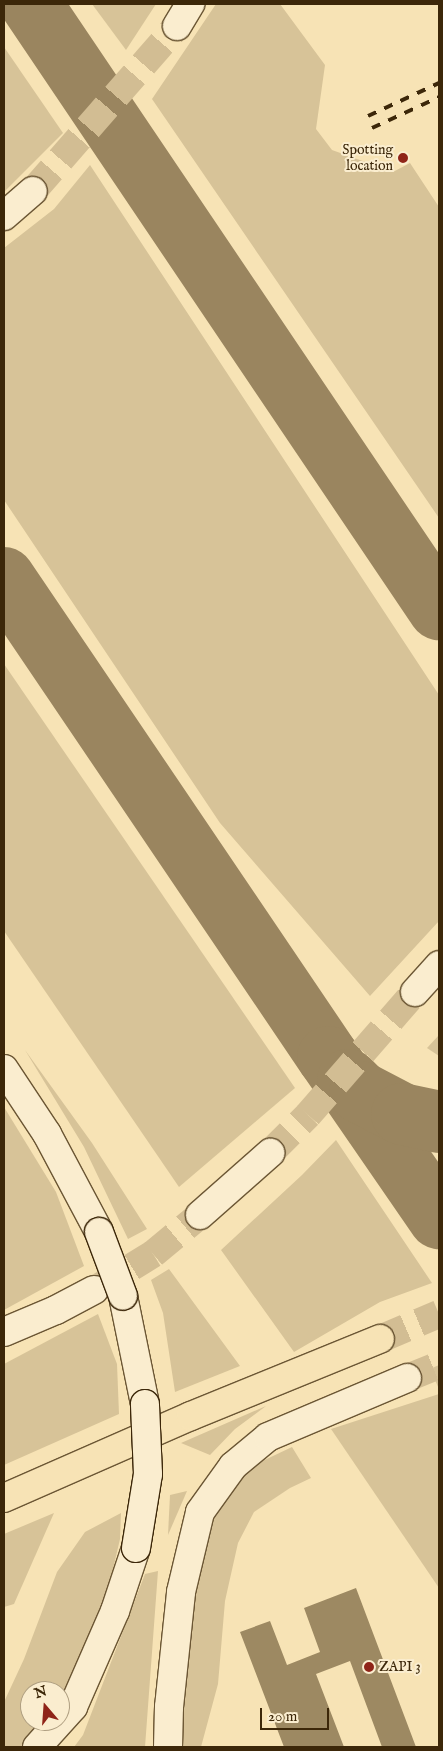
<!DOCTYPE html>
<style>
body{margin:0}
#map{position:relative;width:443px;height:1751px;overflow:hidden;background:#f7e3b5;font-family:"IM FELL English",serif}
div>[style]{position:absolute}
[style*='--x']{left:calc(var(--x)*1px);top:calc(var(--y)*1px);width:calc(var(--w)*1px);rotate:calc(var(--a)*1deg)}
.green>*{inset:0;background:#d7c398}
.taxiway>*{height:62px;margin:-31px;padding:0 31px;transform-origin:31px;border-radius:31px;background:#9a855f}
.building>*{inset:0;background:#9d8962}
.tertiary-tunnel>*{height:28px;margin-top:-14px;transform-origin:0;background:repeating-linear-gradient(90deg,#d2bd93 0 28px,transparent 0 42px)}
.secondary-tunnel>*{height:28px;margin-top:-14px;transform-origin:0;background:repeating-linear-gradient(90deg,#d2bd93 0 28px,transparent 0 42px)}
.primary-tunnel>*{height:28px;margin-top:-14px;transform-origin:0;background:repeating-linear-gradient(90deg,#d2bd93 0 28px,transparent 0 42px)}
.roads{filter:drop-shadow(1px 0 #6b5634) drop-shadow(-1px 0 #6b5634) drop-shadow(0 1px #6b5634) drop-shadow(0 -1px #6b5634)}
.tertiary>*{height:28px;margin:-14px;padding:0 14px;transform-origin:14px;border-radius:14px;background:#faedcf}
.secondary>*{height:28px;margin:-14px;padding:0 14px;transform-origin:14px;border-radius:14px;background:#faedcf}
.primary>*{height:28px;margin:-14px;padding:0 14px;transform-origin:14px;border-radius:14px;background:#f7e3b5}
.rail>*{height:4px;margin-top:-2px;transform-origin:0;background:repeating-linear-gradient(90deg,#3c2709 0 9px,transparent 0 18px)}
.bridges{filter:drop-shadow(1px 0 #3c2709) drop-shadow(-1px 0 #3c2709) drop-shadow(0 1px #3c2709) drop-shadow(0 -1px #3c2709)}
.secondary-bridge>*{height:28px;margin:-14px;padding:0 14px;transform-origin:14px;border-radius:14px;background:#faedcf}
.dots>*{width:14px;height:14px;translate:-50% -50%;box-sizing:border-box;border:2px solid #faedcf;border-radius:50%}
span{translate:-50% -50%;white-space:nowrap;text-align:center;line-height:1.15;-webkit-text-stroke:4px #faedcf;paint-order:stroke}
.poi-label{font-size:14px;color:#3c2709}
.right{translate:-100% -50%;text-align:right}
.left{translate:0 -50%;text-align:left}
.frame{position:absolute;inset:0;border:5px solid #3c2709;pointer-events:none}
.north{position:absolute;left:20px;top:1681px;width:50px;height:50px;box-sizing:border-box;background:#faedcf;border:1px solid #ae9e80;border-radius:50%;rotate:342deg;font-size:14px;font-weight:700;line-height:20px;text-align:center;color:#3c2709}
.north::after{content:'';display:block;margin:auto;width:18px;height:22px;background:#8f2418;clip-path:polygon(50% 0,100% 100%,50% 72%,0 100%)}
.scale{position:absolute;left:260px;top:1708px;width:69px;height:22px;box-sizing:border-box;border:2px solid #3c2709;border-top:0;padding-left:6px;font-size:15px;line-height:18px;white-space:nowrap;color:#3c2709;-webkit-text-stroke:4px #faedcf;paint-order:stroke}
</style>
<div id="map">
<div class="green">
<div style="clip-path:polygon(92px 4px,156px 4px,126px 50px)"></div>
<div style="clip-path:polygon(216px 4px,280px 4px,325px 65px,316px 129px,332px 150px,393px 172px,410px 163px,439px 207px,439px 518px,152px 99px)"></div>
<div style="clip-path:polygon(4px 47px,63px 133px,4px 192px)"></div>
<div style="clip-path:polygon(90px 165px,439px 695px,439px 921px,370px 996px,220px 823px,4px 500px,4px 248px,54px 209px)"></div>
<div style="clip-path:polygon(4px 664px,295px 1088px,179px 1187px,4px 931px)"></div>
<div style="clip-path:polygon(439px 1035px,439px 1056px,427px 1048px)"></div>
<div style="clip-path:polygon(25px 1050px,92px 1143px,147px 1229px,128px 1239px,84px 1147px)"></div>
<div style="clip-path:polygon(4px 1107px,56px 1192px,84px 1266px,4px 1310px)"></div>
<div style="clip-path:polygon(336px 1140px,432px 1283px,380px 1302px,294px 1352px,221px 1250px,302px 1175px)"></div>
<div style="clip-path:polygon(169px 1269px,240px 1366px,175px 1392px,163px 1313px,151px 1280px)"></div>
<div style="clip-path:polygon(98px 1314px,117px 1364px,119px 1414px,4px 1465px,4px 1364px)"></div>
<div style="clip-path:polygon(439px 1365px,439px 1389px,430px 1369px)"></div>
<div style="clip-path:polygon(439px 1394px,439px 1588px,331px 1429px)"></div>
<div style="clip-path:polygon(266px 1406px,235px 1429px,210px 1455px,181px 1443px)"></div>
<div style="clip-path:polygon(292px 1447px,311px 1478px,290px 1488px,254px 1512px,238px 1543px,225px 1601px,218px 1684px,201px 1747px,178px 1747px,196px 1565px,208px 1521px,230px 1488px,254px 1465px)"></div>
<div style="clip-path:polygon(187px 1491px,168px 1535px,170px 1495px)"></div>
<div style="clip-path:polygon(54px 1513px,14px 1604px,4px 1607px,4px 1534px)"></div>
<div style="clip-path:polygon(121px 1513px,120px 1539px,107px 1595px,88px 1644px,60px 1698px,60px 1691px,30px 1691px,30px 1721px,43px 1721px,24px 1747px,4px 1747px,4px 1702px,24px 1659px,57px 1572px,85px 1532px)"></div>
<div style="clip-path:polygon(158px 1571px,145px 1747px,74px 1747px,83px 1735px,145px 1574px)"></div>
</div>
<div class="taxiway">
<div style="--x:31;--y:4;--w:730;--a:56.01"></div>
<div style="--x:4;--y:578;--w:578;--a:55.93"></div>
<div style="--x:328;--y:1057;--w:196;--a:55.4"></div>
<div style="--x:348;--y:1080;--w:17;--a:45"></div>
<div style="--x:360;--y:1092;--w:47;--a:27.6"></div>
<div style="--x:402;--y:1114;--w:38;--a:12"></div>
</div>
<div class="building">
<div style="clip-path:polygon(356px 1588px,416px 1747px,382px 1747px,350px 1661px,316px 1674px,344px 1747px,284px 1747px,240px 1632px,270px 1621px,287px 1665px,320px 1652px,304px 1608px)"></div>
</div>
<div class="tertiary-tunnel">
<div style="--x:407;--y:1378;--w:35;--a:-22"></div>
</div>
<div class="secondary-tunnel">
<div style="--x:33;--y:191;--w:219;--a:-48.9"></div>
<div style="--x:270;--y:1153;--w:54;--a:-45"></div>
<div style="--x:308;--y:1115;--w:163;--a:-49"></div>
<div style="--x:96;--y:1289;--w:67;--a:-31.6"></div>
<div style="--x:153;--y:1254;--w:61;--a:-39.7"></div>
</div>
<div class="primary-tunnel">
<div style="--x:380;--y:1339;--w:64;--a:-23"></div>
</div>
<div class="roads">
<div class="tertiary">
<div style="--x:168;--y:1747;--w:40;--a:-88.6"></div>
<div style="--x:169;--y:1707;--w:116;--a:-84"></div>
<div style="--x:181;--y:1592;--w:82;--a:-76.6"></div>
<div style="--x:200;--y:1512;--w:57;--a:-54.3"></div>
<div style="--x:233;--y:1466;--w:45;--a:-39.6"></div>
<div style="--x:268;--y:1437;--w:151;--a:-23"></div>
</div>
<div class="secondary">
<div style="--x:177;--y:26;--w:26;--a:-59"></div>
<div style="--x:4;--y:216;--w:38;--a:-41"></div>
<div style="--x:415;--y:992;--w:36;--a:-48"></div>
<div style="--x:4;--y:1069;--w:78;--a:56.5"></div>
<div style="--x:47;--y:1134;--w:111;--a:62"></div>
<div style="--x:200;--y:1215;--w:94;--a:-41.5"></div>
<div style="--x:123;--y:1296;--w:110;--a:78.5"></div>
<div style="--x:4;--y:1332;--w:56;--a:-22.9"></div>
<div style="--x:56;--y:1310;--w:43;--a:-27.8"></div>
<div style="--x:37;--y:1747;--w:54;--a:-48"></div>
<div style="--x:73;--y:1707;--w:105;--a:-66.4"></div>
<div style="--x:115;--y:1611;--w:66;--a:-71.6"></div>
</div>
<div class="primary">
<div style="--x:4;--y:1498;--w:204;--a:-23.7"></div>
<div style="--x:191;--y:1416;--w:204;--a:-22.2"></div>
</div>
</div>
<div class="rail">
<div style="--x:368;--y:116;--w:78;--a:-24.9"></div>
<div style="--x:372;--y:128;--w:74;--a:-24.8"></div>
</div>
<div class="bridges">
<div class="secondary-bridge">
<div style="--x:99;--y:1232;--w:68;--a:69.4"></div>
<div style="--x:136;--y:1548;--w:75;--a:-80.8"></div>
<div style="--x:148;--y:1474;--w:70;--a:-92.5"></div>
</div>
</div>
<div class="dots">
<div style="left:403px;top:158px;background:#8f2418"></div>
<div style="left:369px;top:1667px;background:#8f2418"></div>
</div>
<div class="poi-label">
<span class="right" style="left:393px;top:158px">Spotting<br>location</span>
<span class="left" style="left:379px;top:1667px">ZAPI 3</span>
</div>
<div class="frame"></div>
<div class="north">N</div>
<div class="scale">20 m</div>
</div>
